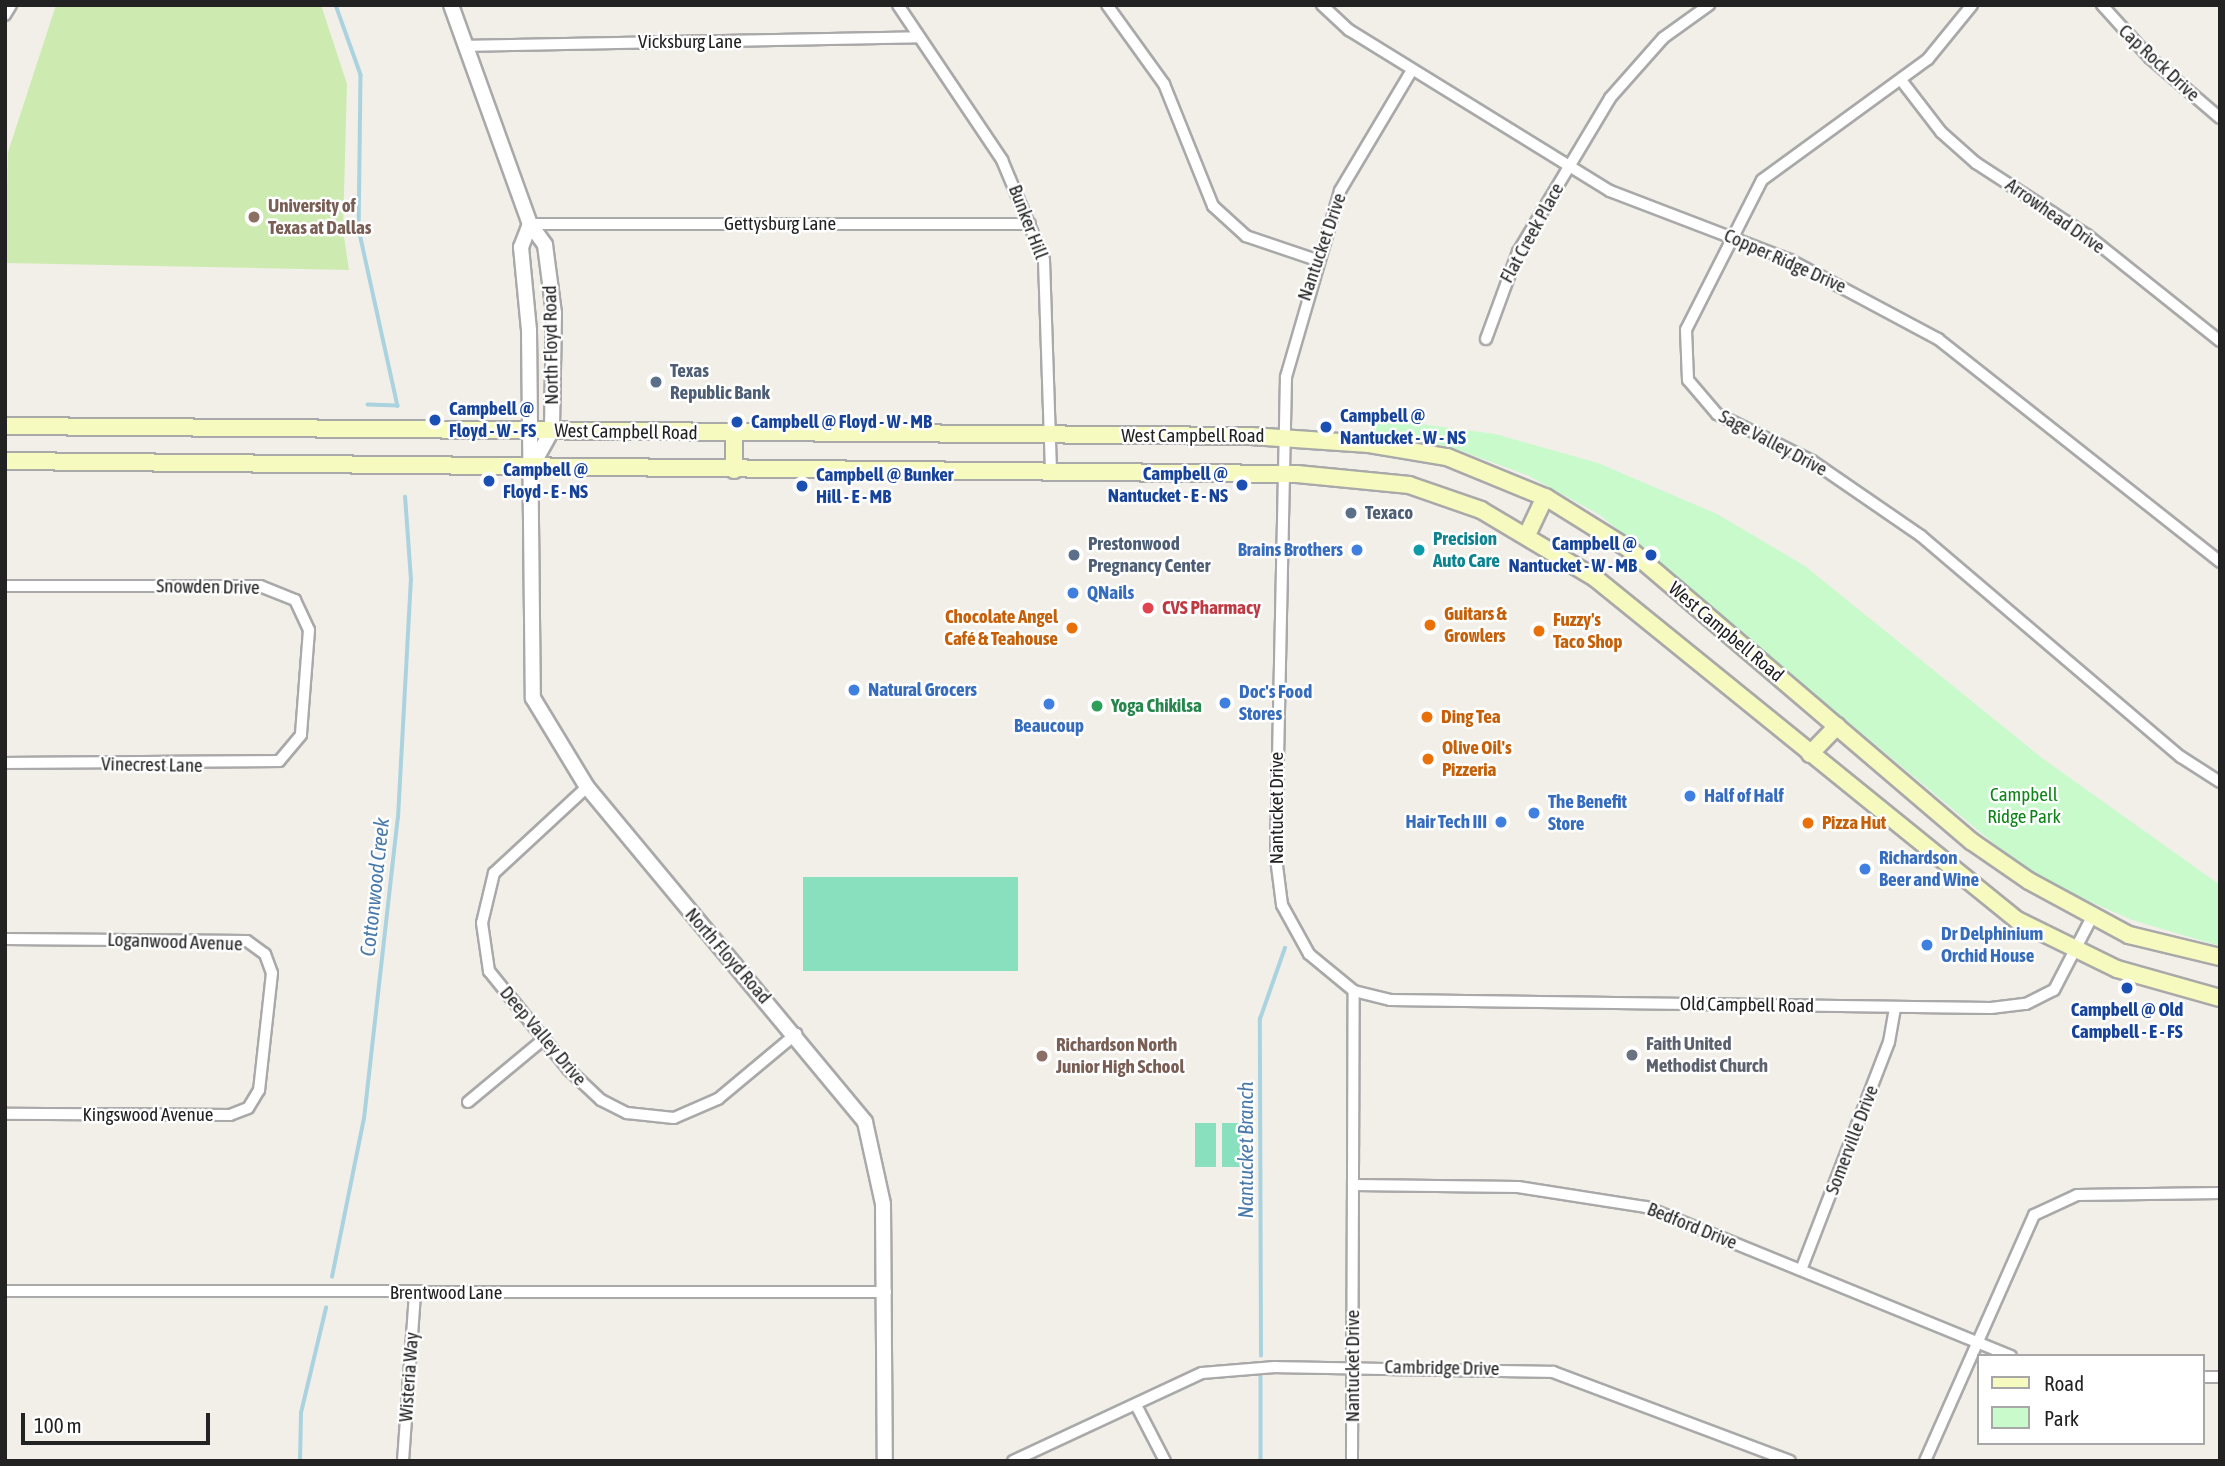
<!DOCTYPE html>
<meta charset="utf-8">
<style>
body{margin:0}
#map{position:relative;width:2225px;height:1466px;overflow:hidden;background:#f2efe9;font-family:"Asap Condensed",sans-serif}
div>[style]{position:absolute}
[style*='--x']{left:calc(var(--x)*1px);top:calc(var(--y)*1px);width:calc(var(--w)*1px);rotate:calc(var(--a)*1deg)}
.grass>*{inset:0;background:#cdebb0}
.park>*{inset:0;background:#c8facc}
.pitch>*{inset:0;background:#88e0be;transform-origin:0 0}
.stream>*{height:3.5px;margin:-1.75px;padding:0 1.75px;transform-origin:1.75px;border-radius:1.75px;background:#aad3df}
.roads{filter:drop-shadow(2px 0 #a9a9a9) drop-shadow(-2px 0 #a9a9a9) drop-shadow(0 2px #a9a9a9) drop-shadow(0 -2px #a9a9a9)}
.minor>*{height:10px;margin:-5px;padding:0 5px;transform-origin:5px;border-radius:5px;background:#fff}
.tertiary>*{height:14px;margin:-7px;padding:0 7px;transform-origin:7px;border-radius:7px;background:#fff}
.secondary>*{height:16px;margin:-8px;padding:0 8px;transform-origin:8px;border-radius:8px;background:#f7fabf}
.dots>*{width:19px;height:19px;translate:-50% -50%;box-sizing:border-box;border:4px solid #fff;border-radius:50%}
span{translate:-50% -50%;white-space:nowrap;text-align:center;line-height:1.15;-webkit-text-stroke:5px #fff;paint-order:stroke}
.street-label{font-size:19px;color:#222}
.education-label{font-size:19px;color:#785e54;font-weight:700}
.left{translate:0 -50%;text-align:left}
.service-label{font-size:19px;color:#4e5e75;font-weight:700}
.transit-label{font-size:19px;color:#164399;font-weight:700}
.right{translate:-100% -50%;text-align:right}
.culture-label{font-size:19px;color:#0d838f;font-weight:700}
.shop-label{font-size:19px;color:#366cbe;font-weight:700}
.health-label{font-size:19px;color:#be3a42;font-weight:700}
.food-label{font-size:19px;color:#c56008;font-weight:700}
.leisure-label{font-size:19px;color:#27864d;font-weight:700}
.park-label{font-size:19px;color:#0c8416}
.worship-label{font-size:19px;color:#5b616d;font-weight:700}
.water-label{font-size:21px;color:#4a7aab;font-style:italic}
.frame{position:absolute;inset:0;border:7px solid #222;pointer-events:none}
.legend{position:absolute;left:1977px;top:1354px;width:228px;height:91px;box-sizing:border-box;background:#fff;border:2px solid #a7a7a7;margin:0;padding:9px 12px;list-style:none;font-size:21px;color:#222}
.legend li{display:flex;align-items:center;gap:14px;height:35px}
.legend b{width:35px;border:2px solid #a7a7a7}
.scale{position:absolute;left:21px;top:1413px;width:189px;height:32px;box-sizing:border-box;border:4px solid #222;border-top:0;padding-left:9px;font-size:21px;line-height:24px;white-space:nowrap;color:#222;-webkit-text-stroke:5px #fff;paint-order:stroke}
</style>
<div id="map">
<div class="grass">
<div style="clip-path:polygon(56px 5px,321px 5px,347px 84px,343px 230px,349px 270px,5px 263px,8px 152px)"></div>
</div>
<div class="park">
<div style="clip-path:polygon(1376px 418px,1495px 434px,1598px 463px,1717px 514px,1805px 566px,2042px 758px,2220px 885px,2220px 946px,2132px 920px,2055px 886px,1998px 847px,1600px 515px,1527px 475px,1453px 448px,1376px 432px)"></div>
</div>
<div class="pitch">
<div style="left:803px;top:877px;width:215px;height:94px"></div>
<div style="left:1195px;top:1123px;width:21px;height:44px"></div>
<div style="left:1222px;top:1123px;width:21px;height:44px"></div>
</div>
<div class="stream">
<div style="--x:336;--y:5;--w:74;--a:70.3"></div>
<div style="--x:361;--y:75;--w:154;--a:90.7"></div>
<div style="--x:359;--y:229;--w:181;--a:77.6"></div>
<div style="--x:398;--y:406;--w:30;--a:-178"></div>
<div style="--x:332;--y:1277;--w:161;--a:-78.6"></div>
<div style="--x:364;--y:1119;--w:303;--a:-83.6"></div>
<div style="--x:398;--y:818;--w:238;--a:-86.9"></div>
<div style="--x:411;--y:580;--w:83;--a:-94.1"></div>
<div style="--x:1261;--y:1356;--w:337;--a:-90.2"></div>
<div style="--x:1260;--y:1019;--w:75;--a:-70.6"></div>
<div style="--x:1261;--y:1377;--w:84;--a:90"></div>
<div style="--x:300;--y:1461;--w:48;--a:-88.8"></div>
<div style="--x:301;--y:1413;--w:108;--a:-76.6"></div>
</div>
<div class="roads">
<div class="minor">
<div style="--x:898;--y:5;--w:187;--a:56.1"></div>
<div style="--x:1002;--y:160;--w:108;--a:67.2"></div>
<div style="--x:1044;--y:260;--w:213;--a:88.1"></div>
<div style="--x:1107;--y:5;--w:97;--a:54.2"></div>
<div style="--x:1164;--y:84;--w:131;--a:68.1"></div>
<div style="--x:1213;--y:206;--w:45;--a:42.3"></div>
<div style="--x:1246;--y:236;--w:75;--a:18.7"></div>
<div style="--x:1322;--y:5;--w:37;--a:43"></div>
<div style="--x:1349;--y:30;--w:307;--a:31.7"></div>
<div style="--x:1610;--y:191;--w:193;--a:21"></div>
<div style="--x:1790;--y:260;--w:168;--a:28.1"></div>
<div style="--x:1938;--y:339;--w:360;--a:38.3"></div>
<div style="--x:1972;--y:5;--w:70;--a:129.2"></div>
<div style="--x:1928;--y:59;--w:205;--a:143.9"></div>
<div style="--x:1762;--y:180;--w:168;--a:116.9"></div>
<div style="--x:1686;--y:330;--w:50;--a:87.7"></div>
<div style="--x:1688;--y:380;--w:45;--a:49.5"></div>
<div style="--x:1717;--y:414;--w:106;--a:26.3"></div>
<div style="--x:1812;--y:461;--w:132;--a:34.5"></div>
<div style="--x:1921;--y:536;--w:341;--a:40.4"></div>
<div style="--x:2181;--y:757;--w:46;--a:32.7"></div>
<div style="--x:2102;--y:5;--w:72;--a:47.8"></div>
<div style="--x:2150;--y:58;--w:92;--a:40.6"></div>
<div style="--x:5;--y:15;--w:12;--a:-59"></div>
<div style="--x:464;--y:46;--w:452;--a:-1.1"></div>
<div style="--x:1412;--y:70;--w:141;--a:120.8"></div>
<div style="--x:1340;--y:191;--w:194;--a:106.2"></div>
<div style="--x:1286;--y:377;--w:481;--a:91.2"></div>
<div style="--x:1276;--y:858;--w:47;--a:82.7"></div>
<div style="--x:1282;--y:905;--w:56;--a:61.1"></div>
<div style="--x:1309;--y:954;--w:58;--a:39.4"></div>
<div style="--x:1354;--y:991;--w:37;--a:14"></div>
<div style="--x:1390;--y:1000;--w:601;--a:0.76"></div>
<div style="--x:1991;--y:1008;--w:35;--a:-7"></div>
<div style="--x:2026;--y:1004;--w:31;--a:-27"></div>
<div style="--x:2054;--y:990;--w:82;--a:-62.5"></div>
<div style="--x:1901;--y:80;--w:66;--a:52.4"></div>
<div style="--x:1941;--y:132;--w:47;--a:41.5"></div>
<div style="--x:1976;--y:163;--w:132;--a:33"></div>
<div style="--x:2087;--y:235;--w:170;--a:38.6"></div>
<div style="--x:530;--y:224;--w:500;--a:0"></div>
<div style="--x:1486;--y:339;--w:93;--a:-69.8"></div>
<div style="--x:1518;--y:252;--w:179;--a:-59.1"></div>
<div style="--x:1610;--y:98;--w:80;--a:-48.5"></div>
<div style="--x:1663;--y:38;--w:57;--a:-35.7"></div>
<div style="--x:5;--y:586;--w:255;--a:0"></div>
<div style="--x:260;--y:586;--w:38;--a:22"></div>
<div style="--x:295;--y:600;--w:33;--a:65"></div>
<div style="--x:309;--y:630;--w:105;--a:94.4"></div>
<div style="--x:301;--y:735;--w:34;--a:130"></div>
<div style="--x:279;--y:761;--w:274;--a:179.6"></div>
<div style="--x:587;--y:787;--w:127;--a:137.2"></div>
<div style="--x:494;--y:873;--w:51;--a:103.5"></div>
<div style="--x:482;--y:923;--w:49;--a:81.7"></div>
<div style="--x:489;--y:971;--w:127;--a:51.1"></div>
<div style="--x:569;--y:1070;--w:44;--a:43.2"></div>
<div style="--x:601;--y:1100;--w:29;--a:27"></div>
<div style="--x:627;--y:1113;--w:47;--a:6.1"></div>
<div style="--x:674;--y:1118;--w:48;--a:-23.4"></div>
<div style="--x:718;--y:1099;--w:102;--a:-39.8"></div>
<div style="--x:5;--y:939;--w:242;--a:0.5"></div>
<div style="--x:247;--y:941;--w:22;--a:36"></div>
<div style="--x:265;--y:954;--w:20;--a:70"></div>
<div style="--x:272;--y:973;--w:118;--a:96.3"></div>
<div style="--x:259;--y:1090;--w:21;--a:121"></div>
<div style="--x:248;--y:1108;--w:19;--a:159"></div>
<div style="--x:230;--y:1115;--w:225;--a:-179.7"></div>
<div style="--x:468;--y:1102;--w:99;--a:-39.7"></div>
<div style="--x:1354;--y:1185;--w:164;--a:0.7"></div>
<div style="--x:1518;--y:1187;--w:130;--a:8.9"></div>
<div style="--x:1646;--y:1207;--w:394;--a:22.2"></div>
<div style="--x:1801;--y:1270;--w:244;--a:-68.9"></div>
<div style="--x:1889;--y:1042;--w:35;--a:-80"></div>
<div style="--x:5;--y:1291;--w:881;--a:0.07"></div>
<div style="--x:2202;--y:1377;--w:18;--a:0"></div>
<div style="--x:1136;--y:1405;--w:63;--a:62.6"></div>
<div style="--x:403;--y:1461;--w:168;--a:-85.9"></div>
<div style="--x:1013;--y:1461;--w:208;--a:-25"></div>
<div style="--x:1202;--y:1373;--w:73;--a:-4.7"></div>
<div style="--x:1275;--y:1367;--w:278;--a:1"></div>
<div style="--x:1553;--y:1372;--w:253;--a:20.6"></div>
<div style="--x:1352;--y:1461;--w:470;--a:-89.8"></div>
<div style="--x:1925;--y:1461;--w:269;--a:-66.1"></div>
<div style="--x:2034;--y:1215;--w:47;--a:-24.9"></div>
<div style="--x:2077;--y:1195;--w:143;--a:-0.8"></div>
</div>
<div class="tertiary">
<div style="--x:451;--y:5;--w:233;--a:70.2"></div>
<div style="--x:530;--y:224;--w:26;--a:54"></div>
<div style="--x:545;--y:245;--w:69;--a:82.5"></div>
<div style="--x:554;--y:313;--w:117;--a:91"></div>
<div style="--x:552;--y:430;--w:41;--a:119.1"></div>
<div style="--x:530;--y:224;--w:25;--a:111"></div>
<div style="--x:521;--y:247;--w:83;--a:84.5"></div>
<div style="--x:529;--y:330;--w:368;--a:89.4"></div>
<div style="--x:533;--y:698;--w:104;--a:58.8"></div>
<div style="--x:587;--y:787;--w:435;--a:50.3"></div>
<div style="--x:865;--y:1122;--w:84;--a:77.6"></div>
<div style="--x:883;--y:1204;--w:257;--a:89.6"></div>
</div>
<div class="secondary">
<div style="--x:5;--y:426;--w:1246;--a:0.46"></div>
<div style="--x:1251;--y:436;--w:118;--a:3.9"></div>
<div style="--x:1369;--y:444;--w:79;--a:9.5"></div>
<div style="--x:1447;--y:457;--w:108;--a:22.3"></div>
<div style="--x:1547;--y:498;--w:97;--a:31.9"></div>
<div style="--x:1629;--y:549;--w:450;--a:40.5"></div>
<div style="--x:1971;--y:841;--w:70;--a:34.6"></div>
<div style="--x:2029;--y:881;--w:114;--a:28.4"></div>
<div style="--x:2129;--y:935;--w:94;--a:13.6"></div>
<div style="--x:734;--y:433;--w:37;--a:90"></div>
<div style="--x:5;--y:461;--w:1292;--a:0.58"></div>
<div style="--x:1297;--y:474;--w:113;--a:5.6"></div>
<div style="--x:1409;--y:485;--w:76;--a:19.1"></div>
<div style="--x:1481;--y:510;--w:133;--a:30.8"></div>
<div style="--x:1595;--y:578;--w:543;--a:39.02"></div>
<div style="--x:2017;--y:920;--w:111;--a:26.1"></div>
<div style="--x:2117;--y:969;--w:107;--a:15.7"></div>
<div style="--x:1527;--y:535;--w:42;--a:-64.7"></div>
<div style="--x:1810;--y:754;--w:39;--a:-46"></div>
</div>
</div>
<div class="dots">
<div style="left:254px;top:217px;background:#8d6e63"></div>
<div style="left:656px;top:382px;background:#5c6f8a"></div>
<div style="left:435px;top:420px;background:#1a4fb4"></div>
<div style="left:737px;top:422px;background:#1a4fb4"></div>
<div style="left:1326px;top:427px;background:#1a4fb4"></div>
<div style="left:489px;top:481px;background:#1a4fb4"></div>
<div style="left:1242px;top:485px;background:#1a4fb4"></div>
<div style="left:802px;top:486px;background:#1a4fb4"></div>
<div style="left:1351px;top:513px;background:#5c6f8a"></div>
<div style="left:1357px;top:550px;background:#3f7fe0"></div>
<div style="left:1419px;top:550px;background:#0f9aa8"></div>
<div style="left:1074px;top:555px;background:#5c6f8a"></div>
<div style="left:1651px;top:555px;background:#1a4fb4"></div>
<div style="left:1073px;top:593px;background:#3f7fe0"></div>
<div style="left:1148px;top:608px;background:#e0444e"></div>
<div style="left:1430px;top:625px;background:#e8710a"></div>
<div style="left:1072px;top:628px;background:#e8710a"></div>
<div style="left:1539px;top:631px;background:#e8710a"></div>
<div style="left:854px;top:690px;background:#3f7fe0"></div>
<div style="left:1225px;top:703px;background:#3f7fe0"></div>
<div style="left:1049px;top:704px;background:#3f7fe0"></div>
<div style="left:1097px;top:706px;background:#2e9e5b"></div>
<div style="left:1427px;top:717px;background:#e8710a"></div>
<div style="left:1428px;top:759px;background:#e8710a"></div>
<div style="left:1690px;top:796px;background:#3f7fe0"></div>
<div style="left:1534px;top:813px;background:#3f7fe0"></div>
<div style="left:1501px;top:822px;background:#3f7fe0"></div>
<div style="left:1808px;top:823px;background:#e8710a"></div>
<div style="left:1865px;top:869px;background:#3f7fe0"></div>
<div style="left:1927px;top:945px;background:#3f7fe0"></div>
<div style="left:2127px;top:988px;background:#1a4fb4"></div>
<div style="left:1632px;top:1055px;background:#6b7280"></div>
<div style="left:1042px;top:1056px;background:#8d6e63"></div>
</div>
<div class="street-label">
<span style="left:690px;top:42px">Vicksburg Lane</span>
<span style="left:2159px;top:63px;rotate:43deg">Cap Rock Drive</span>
<span style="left:2055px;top:216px;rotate:35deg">Arrowhead Drive</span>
<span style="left:1028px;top:222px;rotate:69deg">Bunker Hill</span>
<span style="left:780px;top:224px">Gettysburg Lane</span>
<span style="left:1532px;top:233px;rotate:-61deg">Flat Creek Place</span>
<span style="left:1322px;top:247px;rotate:-71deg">Nantucket Drive</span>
<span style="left:1785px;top:261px;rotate:24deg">Copper Ridge Drive</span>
<span style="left:551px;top:345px;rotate:-91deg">North Floyd Road</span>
<span style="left:626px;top:432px;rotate:1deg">West Campbell Road</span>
<span style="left:1193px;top:436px">West Campbell Road</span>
<span style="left:1773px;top:443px;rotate:28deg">Sage Valley Drive</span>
<span style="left:208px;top:587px;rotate:1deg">Snowden Drive</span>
<span style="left:1726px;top:632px;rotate:40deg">West Campbell Road</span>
<span style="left:152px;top:765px;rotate:1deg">Vinecrest Lane</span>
<span style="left:1277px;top:808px;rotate:-90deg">Nantucket Drive</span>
<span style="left:175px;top:942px;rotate:2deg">Loganwood Avenue</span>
<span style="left:728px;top:956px;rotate:49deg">North Floyd Road</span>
<span style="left:1747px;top:1005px;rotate:1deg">Old Campbell Road</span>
<span style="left:543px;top:1036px;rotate:50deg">Deep Valley Drive</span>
<span style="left:148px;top:1115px">Kingswood Avenue</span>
<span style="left:1852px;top:1140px;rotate:-69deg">Somerville Drive</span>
<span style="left:1692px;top:1226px;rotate:22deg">Bedford Drive</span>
<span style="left:446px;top:1293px">Brentwood Lane</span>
<span style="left:1353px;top:1366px;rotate:-90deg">Nantucket Drive</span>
<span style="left:1442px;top:1368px;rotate:1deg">Cambridge Drive</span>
<span style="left:409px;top:1377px;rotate:-86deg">Wisteria Way</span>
</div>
<div class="education-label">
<span class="left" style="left:268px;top:217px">University of<br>Texas at Dallas</span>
<span class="left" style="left:1056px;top:1056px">Richardson North<br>Junior High School</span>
</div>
<div class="service-label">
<span class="left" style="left:670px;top:382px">Texas<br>Republic Bank</span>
<span class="left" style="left:1365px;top:513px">Texaco</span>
<span class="left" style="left:1088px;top:555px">Prestonwood<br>Pregnancy Center</span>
</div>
<div class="transit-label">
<span class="left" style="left:449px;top:420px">Campbell @<br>Floyd - W - FS</span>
<span class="left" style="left:1340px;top:427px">Campbell @<br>Nantucket - W - NS</span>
<span class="left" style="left:751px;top:422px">Campbell @ Floyd - W - MB</span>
<span class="left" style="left:503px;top:481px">Campbell @<br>Floyd - E - NS</span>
<span class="right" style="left:1228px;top:485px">Campbell @<br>Nantucket - E - NS</span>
<span class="left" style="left:816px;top:486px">Campbell @ Bunker<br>Hill - E - MB</span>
<span class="right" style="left:1637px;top:555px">Campbell @<br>Nantucket - W - MB</span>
<span style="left:2127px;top:1021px">Campbell @ Old<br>Campbell - E - FS</span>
</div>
<div class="culture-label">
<span class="left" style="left:1433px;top:550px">Precision<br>Auto Care</span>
</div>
<div class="shop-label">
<span class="right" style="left:1343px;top:550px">Brains Brothers</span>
<span class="left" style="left:1087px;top:593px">QNails</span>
<span class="left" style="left:868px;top:690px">Natural Grocers</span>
<span class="left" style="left:1239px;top:703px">Doc's Food<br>Stores</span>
<span style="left:1049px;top:726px">Beaucoup</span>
<span class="left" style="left:1704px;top:796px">Half of Half</span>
<span class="left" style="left:1548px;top:813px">The Benefit<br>Store</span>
<span class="right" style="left:1487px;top:822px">Hair Tech III</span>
<span class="left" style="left:1879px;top:869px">Richardson<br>Beer and Wine</span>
<span class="left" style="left:1941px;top:945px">Dr Delphinium<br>Orchid House</span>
</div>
<div class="health-label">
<span class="left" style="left:1162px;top:608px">CVS Pharmacy</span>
</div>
<div class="food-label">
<span class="left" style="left:1444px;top:625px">Guitars &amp;<br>Growlers</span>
<span class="right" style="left:1058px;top:628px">Chocolate Angel<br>Café &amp; Teahouse</span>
<span class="left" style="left:1553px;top:631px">Fuzzy's<br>Taco Shop</span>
<span class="left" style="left:1441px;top:717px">Ding Tea</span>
<span class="left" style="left:1442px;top:759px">Olive Oil's<br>Pizzeria</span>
<span class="left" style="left:1822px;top:823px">Pizza Hut</span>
</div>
<div class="leisure-label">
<span class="left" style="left:1111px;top:706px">Yoga Chikilsa</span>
</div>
<div class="park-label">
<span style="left:2024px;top:806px">Campbell<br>Ridge Park</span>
</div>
<div class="worship-label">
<span class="left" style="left:1646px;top:1055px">Faith United<br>Methodist Church</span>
</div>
<div class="water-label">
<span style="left:374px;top:887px;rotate:-84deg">Cottonwood Creek</span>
<span style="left:1245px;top:1150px;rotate:-90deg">Nantucket Branch</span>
</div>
<div class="frame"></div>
<ul class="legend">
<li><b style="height:9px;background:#f7fabf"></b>Road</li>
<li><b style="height:19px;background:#c8facc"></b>Park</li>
</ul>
<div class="scale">100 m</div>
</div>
